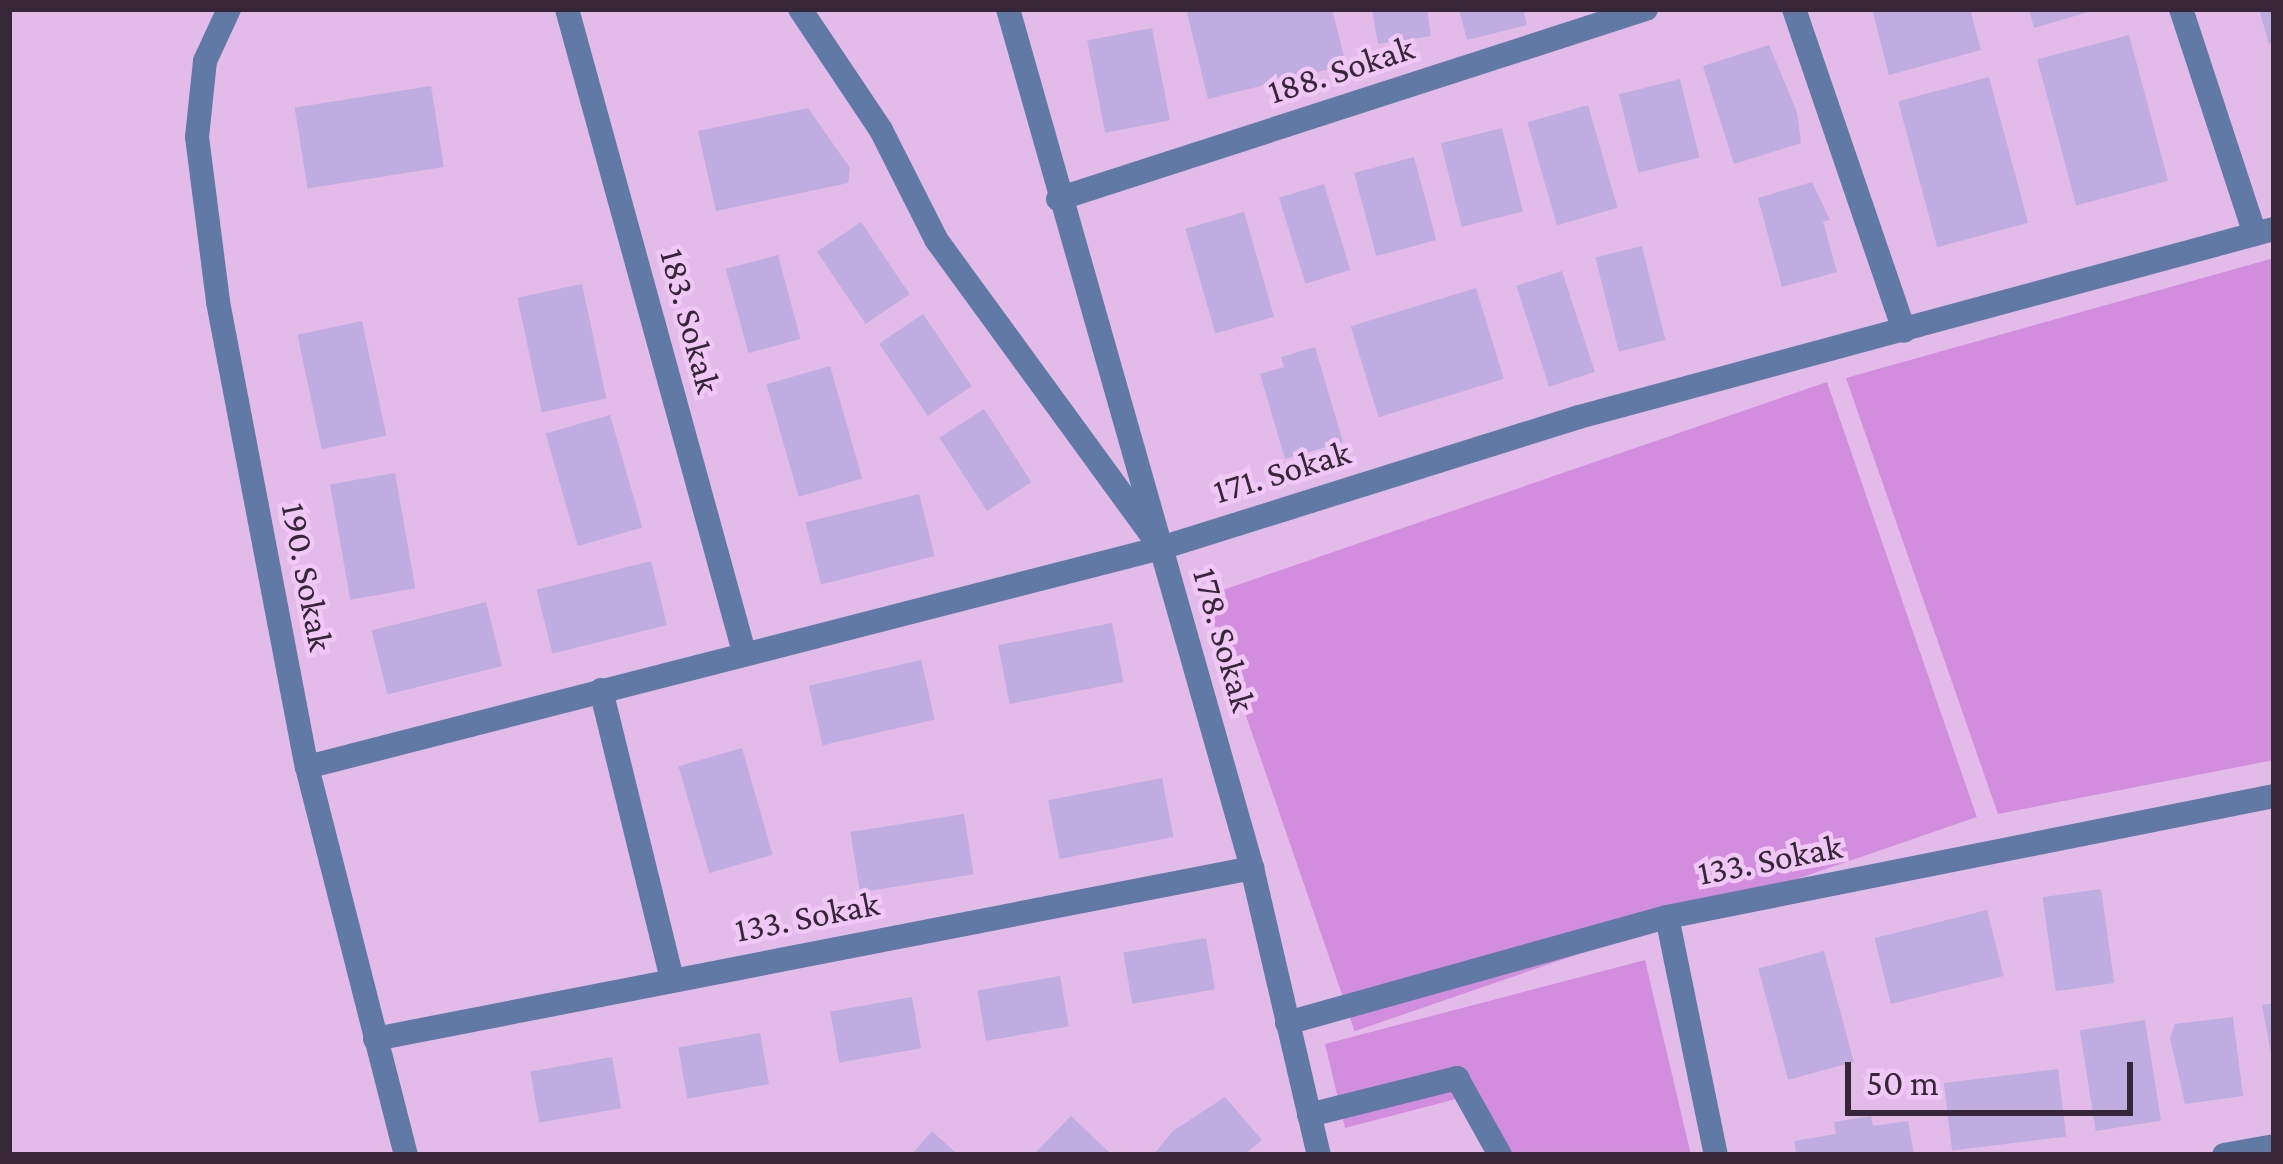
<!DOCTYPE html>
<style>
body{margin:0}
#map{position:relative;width:2283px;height:1164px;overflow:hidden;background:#e2bbe9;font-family:"Crimson Pro",serif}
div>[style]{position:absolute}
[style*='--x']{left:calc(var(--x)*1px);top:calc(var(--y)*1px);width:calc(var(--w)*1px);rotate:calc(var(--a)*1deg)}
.green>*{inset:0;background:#d38dde;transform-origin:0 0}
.building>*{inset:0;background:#bface0;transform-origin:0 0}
.service>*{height:24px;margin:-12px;padding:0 12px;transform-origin:12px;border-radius:12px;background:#617aa5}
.minor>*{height:24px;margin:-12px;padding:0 12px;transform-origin:12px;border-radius:12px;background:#617aa5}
.tertiary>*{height:24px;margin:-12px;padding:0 12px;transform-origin:12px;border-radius:12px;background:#617aa5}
span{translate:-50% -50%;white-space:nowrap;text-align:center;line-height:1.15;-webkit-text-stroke:9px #f0c8f6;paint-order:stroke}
.street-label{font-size:36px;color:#362638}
.frame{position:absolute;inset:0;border:12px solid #362638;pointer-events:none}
.scale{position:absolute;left:1845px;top:1062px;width:288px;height:54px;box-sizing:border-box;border:6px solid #362638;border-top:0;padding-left:15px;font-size:36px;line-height:42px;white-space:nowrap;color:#362638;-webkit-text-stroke:9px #f0c8f6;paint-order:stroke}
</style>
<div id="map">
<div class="green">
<div style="clip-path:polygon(2274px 258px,2274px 760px,1998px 814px,1846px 378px)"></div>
<div style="left:1827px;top:382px;width:460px;height:658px;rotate:71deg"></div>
<div style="clip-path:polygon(1645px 960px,1691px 1155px,1512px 1155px,1479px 1093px,1345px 1128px,1325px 1044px)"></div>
</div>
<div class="building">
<div style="clip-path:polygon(1186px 9px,1332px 9px,1346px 65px,1208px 99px)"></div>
<div style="clip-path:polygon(1372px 9px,1427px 9px,1431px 36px,1378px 44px)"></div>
<div style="clip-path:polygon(1459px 9px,1523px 9px,1527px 25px,1467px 40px)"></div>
<div style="clip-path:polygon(1872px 9px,1970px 9px,1981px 50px,1889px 75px)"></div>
<div style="clip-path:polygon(2029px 9px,2094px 9px,2095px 10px,2034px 28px)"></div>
<div style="clip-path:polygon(2259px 9px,2274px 9px,2274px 42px,2269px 44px)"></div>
<div style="left:1152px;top:28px;width:94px;height:66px;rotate:79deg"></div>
<div style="left:2129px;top:35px;width:151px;height:95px;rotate:75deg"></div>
<div style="clip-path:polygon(1769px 45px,1797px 112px,1801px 143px,1734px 164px,1703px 66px)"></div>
<div style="left:1989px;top:77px;width:151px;height:94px;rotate:75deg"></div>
<div style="left:1680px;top:79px;width:81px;height:63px;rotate:76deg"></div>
<div style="left:431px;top:86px;width:82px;height:138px;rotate:81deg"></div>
<div style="left:1588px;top:105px;width:107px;height:63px;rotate:74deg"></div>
<div style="clip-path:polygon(808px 108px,850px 168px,848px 183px,716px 211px,698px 131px)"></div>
<div style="left:1502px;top:128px;width:86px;height:63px;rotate:76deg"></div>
<div style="left:1414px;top:157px;width:86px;height:62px;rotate:75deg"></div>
<div style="clip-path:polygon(1812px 182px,1830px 220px,1823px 221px,1837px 272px,1782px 287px,1758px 198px)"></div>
<div style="left:1324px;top:184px;width:90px;height:47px;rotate:73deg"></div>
<div style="left:1244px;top:212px;width:109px;height:61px;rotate:74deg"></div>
<div style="left:861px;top:222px;width:87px;height:53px;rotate:56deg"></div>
<div style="left:1642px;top:246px;width:97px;height:48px;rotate:76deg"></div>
<div style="left:778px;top:255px;width:87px;height:54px;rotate:75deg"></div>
<div style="left:1562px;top:271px;width:106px;height:48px;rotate:72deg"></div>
<div style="left:582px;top:284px;width:117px;height:66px;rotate:78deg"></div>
<div style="left:1476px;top:288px;width:95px;height:131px;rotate:73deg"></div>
<div style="left:923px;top:314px;width:87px;height:53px;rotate:56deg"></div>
<div style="left:362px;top:321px;width:117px;height:66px;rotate:78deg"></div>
<div style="clip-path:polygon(1315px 347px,1343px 442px,1285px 459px,1260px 374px,1284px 367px,1281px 357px)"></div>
<div style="left:830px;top:366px;width:117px;height:66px;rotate:74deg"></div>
<div style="left:984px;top:409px;width:87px;height:53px;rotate:57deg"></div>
<div style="left:610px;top:415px;width:117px;height:67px;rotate:74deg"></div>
<div style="left:395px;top:473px;width:117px;height:66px;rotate:80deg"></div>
<div style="left:919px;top:494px;width:64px;height:117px;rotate:76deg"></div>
<div style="left:651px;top:561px;width:66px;height:118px;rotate:76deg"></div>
<div style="left:486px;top:602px;width:66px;height:118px;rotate:76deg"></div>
<div style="left:1112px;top:623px;width:60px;height:116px;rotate:79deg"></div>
<div style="left:921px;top:660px;width:61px;height:115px;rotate:77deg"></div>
<div style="left:742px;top:748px;width:111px;height:66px;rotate:74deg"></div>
<div style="left:1162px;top:778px;width:60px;height:116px;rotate:79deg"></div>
<div style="left:964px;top:814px;width:61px;height:115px;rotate:81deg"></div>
<div style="left:2101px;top:889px;width:95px;height:59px;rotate:82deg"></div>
<div style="left:1987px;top:910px;width:68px;height:116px;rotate:76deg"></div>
<div style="left:1206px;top:938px;width:52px;height:84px;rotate:80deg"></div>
<div style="left:1824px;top:951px;width:115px;height:68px;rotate:75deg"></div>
<div style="left:1060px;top:976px;width:51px;height:84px;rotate:80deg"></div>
<div style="left:912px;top:997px;width:52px;height:83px;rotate:80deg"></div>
<div style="clip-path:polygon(2274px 1003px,2274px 1059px,2272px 1059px,2262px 1005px)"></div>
<div style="clip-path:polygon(2233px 1017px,2243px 1096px,2185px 1104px,2170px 1038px,2175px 1024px)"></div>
<div style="left:2145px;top:1020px;width:102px;height:66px;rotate:81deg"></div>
<div style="left:760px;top:1033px;width:52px;height:83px;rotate:80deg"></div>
<div style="left:612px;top:1057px;width:52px;height:83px;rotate:80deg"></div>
<div style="left:2058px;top:1069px;width:68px;height:115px;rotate:83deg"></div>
<div style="clip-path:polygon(1225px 1097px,1262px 1140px,1244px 1155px,1153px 1155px,1173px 1131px)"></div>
<div style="clip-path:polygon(1071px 1116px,1112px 1155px,1033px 1155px)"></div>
<div style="clip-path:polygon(1871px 1116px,1873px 1126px,1908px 1121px,1914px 1155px,1797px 1155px,1794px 1141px,1836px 1134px,1834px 1122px)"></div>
<div style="clip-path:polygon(932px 1131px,958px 1155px,902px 1155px,913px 1153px)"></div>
</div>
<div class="service">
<div style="--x:1309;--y:1115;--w:153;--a:-14"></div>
<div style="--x:1457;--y:1078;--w:88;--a:60.8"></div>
</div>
<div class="minor">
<div style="--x:229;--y:9;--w:57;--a:114.8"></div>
<div style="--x:205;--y:61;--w:76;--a:96"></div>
<div style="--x:197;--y:137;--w:166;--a:82.7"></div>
<div style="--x:218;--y:302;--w:473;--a:79.2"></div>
<div style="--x:307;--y:767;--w:400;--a:75.7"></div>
<div style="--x:567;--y:9;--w:667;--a:74.61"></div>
<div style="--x:1794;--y:9;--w:340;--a:71.1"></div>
<div style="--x:1058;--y:199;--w:618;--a:-17.91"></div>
<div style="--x:601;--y:690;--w:298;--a:76.2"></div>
<div style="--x:307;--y:767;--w:882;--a:-14.38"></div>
<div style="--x:1161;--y:548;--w:382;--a:-126.1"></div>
<div style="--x:936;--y:239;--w:122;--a:-116.8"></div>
<div style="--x:881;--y:130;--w:146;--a:-123.8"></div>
<div style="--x:1667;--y:917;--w:243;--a:78.4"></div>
<div style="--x:1287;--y:1023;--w:395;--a:-15.6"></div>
<div style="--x:1667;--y:917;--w:619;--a:-11.27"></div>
<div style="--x:375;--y:1039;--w:894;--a:-11.03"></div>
<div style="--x:2224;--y:1155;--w:51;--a:-10.2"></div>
</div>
<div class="tertiary">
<div style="--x:1008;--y:9;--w:893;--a:74.14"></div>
<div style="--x:1252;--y:868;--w:295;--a:76.9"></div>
<div style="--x:2181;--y:9;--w:237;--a:71.8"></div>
<div style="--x:1161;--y:548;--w:438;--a:-17.4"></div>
<div style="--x:1579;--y:417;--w:720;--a:-15.14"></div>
</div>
<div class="street-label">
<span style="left:1341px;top:70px;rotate:-18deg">188. Sokak</span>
<span style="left:690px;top:321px;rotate:75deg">183. Sokak</span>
<span style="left:1282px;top:472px;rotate:-17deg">171. Sokak</span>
<span style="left:307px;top:577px;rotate:79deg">190. Sokak</span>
<span style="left:1224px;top:640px;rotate:74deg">178. Sokak</span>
<span style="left:1770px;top:860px;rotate:-11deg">133. Sokak</span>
<span style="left:807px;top:917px;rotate:-11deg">133. Sokak</span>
</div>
<div class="frame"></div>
<div class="scale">50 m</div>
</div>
